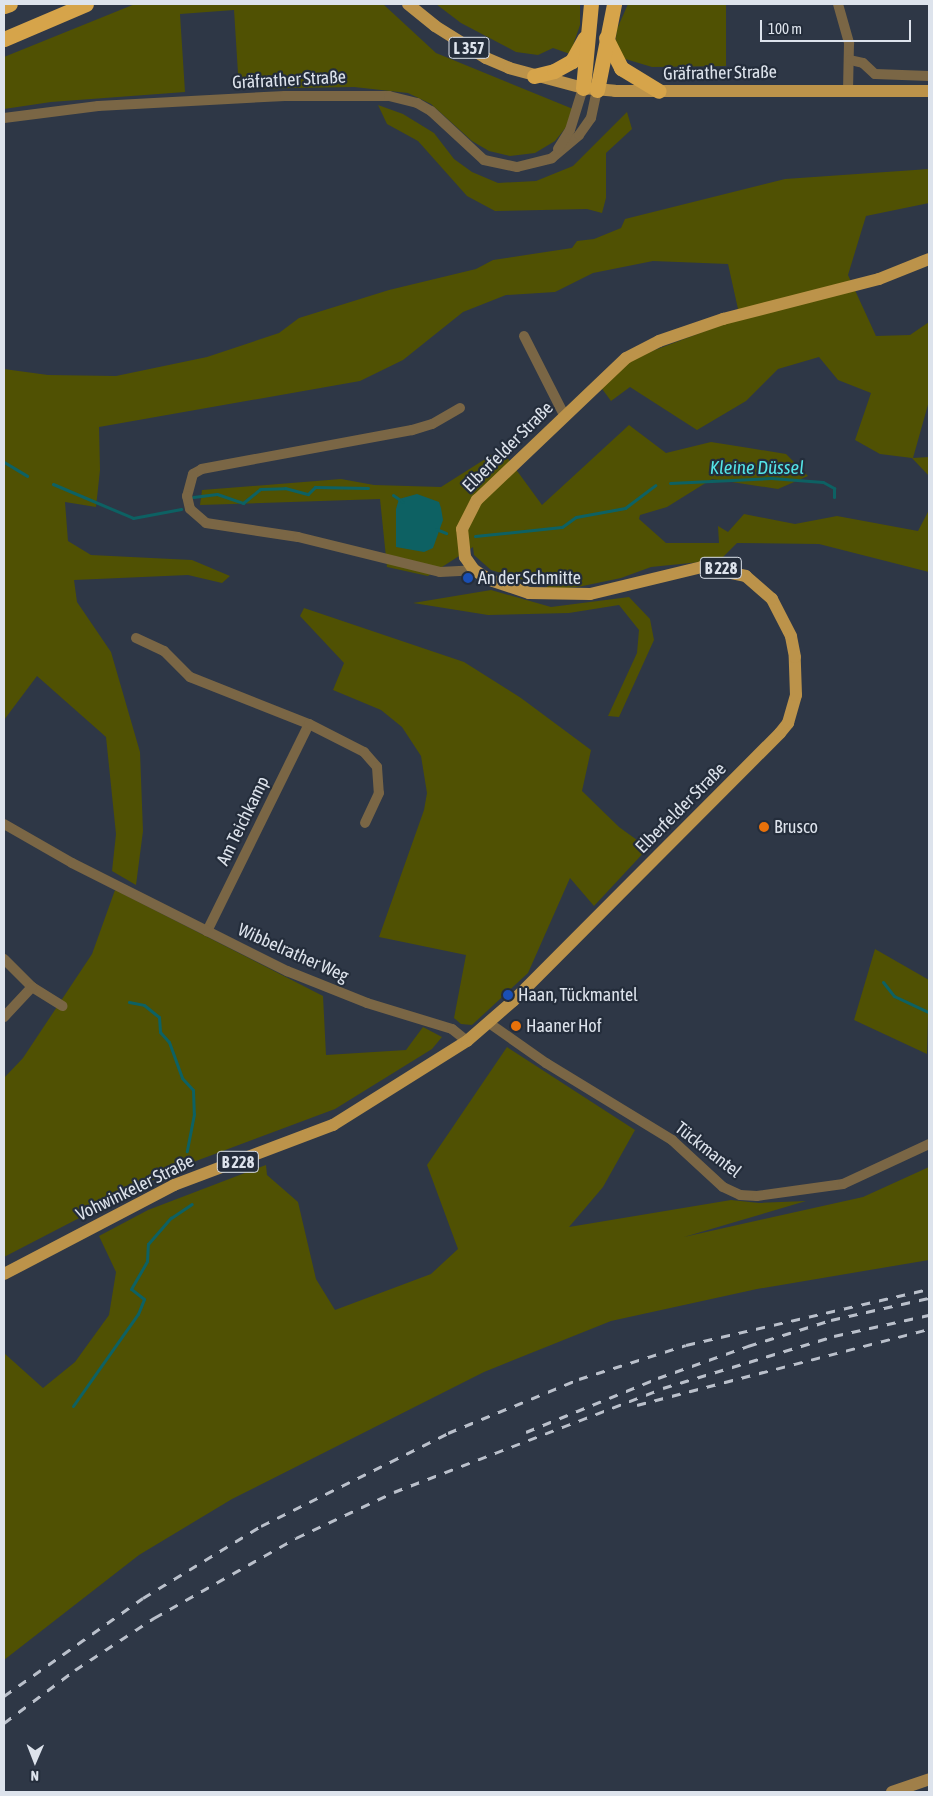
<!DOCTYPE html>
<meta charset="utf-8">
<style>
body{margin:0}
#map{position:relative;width:933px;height:1796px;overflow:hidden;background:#2e3746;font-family:"Asap Condensed",sans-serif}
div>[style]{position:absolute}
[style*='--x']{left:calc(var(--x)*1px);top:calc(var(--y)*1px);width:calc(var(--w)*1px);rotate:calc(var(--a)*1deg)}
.green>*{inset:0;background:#505103}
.water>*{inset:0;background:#0d6163}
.stream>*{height:3px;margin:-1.5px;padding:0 1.5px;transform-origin:1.5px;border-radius:1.5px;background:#0d6163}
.street>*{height:10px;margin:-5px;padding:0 5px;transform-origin:5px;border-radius:5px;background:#7a6645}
.secondary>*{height:12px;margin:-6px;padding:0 6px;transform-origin:6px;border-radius:6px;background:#a07f49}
.primary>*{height:12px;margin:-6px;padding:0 6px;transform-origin:6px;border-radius:6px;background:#bc934a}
.highway>*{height:15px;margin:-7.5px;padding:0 7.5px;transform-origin:7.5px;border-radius:7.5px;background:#d6a44a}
.rail>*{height:3px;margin-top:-1.5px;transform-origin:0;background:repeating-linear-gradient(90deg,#bac0cb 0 9px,transparent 0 18px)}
.dots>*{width:14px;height:14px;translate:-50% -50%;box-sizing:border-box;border:2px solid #242d3b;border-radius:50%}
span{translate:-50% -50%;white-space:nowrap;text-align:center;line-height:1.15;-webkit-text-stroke:4.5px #242d3b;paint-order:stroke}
.shield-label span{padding:1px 4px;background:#242d3b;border:1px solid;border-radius:4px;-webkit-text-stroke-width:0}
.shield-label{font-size:16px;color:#dde3ec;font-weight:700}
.street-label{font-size:18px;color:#dde3ec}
.poi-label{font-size:18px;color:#dde3ec}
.left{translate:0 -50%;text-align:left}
.water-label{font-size:19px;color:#54e4e7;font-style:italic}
.frame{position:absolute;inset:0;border:5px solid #dde3ec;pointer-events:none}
.north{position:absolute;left:10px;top:1736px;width:50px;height:50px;-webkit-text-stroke:4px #242d3b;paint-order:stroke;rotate:181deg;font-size:14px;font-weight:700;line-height:20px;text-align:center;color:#dde3ec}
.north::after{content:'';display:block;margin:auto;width:18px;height:22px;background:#dde3ec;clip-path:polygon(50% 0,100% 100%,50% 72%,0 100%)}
.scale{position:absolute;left:760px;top:20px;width:151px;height:22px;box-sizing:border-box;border:2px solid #dde3ec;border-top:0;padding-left:6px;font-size:15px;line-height:18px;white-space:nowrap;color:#dde3ec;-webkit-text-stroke:4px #242d3b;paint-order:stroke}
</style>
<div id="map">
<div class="green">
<div style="clip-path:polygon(135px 4px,383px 4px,436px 53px,573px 109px,567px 126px,555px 141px,535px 153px,510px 156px,489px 151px,472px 141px,431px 104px,408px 93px,354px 87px,239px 89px,234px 10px,180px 14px,185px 92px,51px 102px,4px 109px,4px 57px)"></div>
<div style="clip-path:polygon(436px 4px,580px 4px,580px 25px,570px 54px,553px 48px,538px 55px,516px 52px,461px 23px)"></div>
<div style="clip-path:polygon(628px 4px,726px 4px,726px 66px,652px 67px,622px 58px,615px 45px,617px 29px)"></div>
<div style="clip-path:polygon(378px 105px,403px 114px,434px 133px,454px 159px,472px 172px,498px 183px,536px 181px,573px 166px,627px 112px,632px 129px,606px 153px,606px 198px,602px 213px,587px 209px,495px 211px,467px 196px,418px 141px,387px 124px)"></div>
<div style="clip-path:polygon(929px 169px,929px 203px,866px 216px,848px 275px,876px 336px,910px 335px,929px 322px,929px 401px,913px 458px,929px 457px,929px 476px,912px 458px,880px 454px,855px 440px,871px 393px,838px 380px,819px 357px,778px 369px,746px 401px,697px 430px,630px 387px,611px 401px,600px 386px,631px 359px,740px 318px,728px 264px,653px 261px,593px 273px,555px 292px,506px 295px,463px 312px,403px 360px,360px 381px,99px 427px,100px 470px,96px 507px,65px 502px,68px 541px,91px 555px,192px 560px,230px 576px,222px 583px,188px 575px,74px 580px,77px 602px,111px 652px,140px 752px,143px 831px,136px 885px,112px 871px,116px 834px,106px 737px,37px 676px,4px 720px,4px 369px,48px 375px,116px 376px,207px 357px,279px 333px,299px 318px,389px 290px,476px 269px,493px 260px,572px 248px,577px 241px,594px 239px,621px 228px,625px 219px,785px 179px)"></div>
<div style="clip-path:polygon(629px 425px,666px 453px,711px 442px,749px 448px,786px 454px,808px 476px,778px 489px,712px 479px,667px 507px,640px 515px,639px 519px,666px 543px,719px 543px,718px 526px,728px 532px,744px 514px,795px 524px,837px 516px,918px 531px,929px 510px,929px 572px,819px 544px,737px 543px,720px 560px,651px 567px,621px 578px,578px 587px,542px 590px,572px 570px,540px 576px,530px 582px,491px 570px,474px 555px,473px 547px,428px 576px,387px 567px,380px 499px,200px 505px,202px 490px,341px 479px,374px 485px,441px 487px,501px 449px,542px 505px)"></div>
<div style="clip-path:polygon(491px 590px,551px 607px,629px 597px,650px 619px,654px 640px,619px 717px,608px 716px,637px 653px,639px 630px,619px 605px,569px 613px,488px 615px,413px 603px)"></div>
<div style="clip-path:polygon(304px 608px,464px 662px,521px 698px,591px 750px,582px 791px,619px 827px,648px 848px,594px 906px,570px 878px,528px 973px,472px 1025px,461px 1024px,454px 1018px,466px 955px,379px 937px,424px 810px,427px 793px,421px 756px,402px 727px,381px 710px,333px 690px,344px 663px,300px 616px)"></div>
<div style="clip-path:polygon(115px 890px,323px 996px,326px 1055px,406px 1050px,423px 1027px,442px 1037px,432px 1049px,335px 1109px,172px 1170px,4px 1257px,4px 1078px,23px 1058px,92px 954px)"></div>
<div style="clip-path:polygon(875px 949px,929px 980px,927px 1054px,854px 1020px)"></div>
<div style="clip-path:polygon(507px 1047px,635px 1130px,603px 1187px,569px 1227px,731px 1200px,759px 1203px,806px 1201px,684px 1237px,863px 1197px,929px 1167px,929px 1260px,757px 1289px,611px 1321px,484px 1372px,232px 1499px,139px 1555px,4px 1660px,4px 1353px,43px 1388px,75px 1362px,109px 1315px,116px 1272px,99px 1236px,148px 1210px,266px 1165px,267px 1175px,298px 1202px,316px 1279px,335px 1310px,431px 1274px,458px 1249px,427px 1165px)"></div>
</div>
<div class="water">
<div style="clip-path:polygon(417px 494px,439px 502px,441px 508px,443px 520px,433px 548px,424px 552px,396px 547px,396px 509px,399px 499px)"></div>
</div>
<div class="stream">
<div style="--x:4;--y:462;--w:27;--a:31"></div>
<div style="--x:670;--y:483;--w:101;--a:-2.8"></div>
<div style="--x:771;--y:478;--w:52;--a:4.4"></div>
<div style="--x:823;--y:482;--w:13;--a:29"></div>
<div style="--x:834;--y:488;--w:9;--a:90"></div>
<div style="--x:53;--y:484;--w:87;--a:23"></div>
<div style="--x:133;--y:518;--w:49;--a:-10.6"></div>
<div style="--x:393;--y:495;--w:12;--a:35"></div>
<div style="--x:193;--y:497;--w:24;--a:-7"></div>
<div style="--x:217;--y:494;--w:28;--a:19"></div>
<div style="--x:243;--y:503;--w:22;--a:-39"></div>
<div style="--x:260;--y:489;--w:25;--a:-2"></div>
<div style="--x:285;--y:488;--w:24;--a:15"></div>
<div style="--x:308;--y:494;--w:10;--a:-45"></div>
<div style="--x:315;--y:487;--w:53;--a:1.1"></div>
<div style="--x:436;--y:529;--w:11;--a:22"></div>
<div style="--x:475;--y:536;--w:87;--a:-5.9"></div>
<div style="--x:562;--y:527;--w:17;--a:-36"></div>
<div style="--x:576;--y:517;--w:50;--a:-10.4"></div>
<div style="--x:625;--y:508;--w:38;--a:-37"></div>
<div style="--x:883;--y:982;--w:18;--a:52"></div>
<div style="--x:894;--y:996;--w:38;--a:25"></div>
<div style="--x:129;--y:1002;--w:15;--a:11"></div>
<div style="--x:144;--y:1005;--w:19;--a:39"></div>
<div style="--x:159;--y:1017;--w:15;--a:86"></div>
<div style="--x:160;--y:1032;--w:13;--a:48"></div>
<div style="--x:169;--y:1042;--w:38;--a:70"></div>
<div style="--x:182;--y:1078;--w:16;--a:47"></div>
<div style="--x:193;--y:1090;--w:24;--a:88"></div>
<div style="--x:194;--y:1114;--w:38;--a:101"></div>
<div style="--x:73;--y:1406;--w:113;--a:-54.8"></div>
<div style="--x:138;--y:1314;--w:16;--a:-68"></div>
<div style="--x:144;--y:1299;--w:16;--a:-142"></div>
<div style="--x:131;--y:1289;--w:32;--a:-60"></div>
<div style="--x:147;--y:1261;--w:17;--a:-87"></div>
<div style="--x:148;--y:1244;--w:35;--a:-49"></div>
<div style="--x:171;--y:1218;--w:25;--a:-34"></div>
</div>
<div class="street">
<div style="--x:838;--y:4;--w:41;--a:74.2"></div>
<div style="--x:849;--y:43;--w:46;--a:91.2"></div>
<div style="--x:850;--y:60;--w:13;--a:13"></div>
<div style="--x:863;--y:63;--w:16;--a:43"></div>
<div style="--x:875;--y:74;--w:54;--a:2.1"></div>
<div style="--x:4;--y:118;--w:95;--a:-7.3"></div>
<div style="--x:98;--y:106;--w:187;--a:-3.1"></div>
<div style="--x:285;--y:96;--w:104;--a:0"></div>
<div style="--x:389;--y:96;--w:29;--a:14"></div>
<div style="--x:417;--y:103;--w:16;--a:30"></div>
<div style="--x:431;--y:111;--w:72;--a:42.8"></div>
<div style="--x:484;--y:160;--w:34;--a:12"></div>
<div style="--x:517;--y:167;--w:36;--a:-14"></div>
<div style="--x:552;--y:158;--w:35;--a:-40"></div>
<div style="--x:579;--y:135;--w:21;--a:-55"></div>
<div style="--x:591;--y:118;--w:29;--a:-78"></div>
<div style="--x:558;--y:149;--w:22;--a:-58"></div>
<div style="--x:570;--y:130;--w:44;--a:-72.8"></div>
<div style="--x:524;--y:336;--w:89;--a:63.1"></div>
<div style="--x:460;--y:408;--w:32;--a:150"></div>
<div style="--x:432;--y:424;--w:21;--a:163"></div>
<div style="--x:412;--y:430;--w:214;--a:169.5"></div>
<div style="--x:202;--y:469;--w:10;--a:151"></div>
<div style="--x:193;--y:474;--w:23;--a:105"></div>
<div style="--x:187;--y:496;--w:13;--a:77"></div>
<div style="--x:190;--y:509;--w:21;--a:41"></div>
<div style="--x:206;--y:523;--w:93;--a:8.7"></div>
<div style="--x:298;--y:537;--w:146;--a:13.8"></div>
<div style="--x:440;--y:572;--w:34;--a:-3"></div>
<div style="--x:136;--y:638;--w:31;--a:25"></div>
<div style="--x:164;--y:651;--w:37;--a:45"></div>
<div style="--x:190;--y:677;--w:128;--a:21.6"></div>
<div style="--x:309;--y:724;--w:231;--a:116.2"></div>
<div style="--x:309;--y:724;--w:62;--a:27"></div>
<div style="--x:364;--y:752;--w:20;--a:49"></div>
<div style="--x:377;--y:767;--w:26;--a:86"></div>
<div style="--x:379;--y:793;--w:33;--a:115"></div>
<div style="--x:4;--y:824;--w:78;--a:29.8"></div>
<div style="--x:72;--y:863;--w:241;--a:26.7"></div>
<div style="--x:287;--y:971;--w:86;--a:21.8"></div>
<div style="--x:367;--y:1003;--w:89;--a:17"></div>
<div style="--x:452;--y:1029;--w:19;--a:39"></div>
<div style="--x:4;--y:959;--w:40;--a:45"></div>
<div style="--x:32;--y:987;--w:36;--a:32"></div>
<div style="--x:4;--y:1017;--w:41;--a:-47"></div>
<div style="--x:489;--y:1023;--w:70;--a:35.1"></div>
<div style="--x:546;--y:1063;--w:148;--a:31.4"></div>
<div style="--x:672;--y:1140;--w:69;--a:42.7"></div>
<div style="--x:723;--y:1187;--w:19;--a:25"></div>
<div style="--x:740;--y:1195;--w:17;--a:3"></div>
<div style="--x:757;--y:1196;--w:87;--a:-7.9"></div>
<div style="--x:843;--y:1184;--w:95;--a:-24.9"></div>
</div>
<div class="secondary">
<div style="--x:892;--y:1792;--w:39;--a:-19"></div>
</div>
<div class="primary">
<div style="--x:408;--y:4;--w:35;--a:39"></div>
<div style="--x:435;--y:26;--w:60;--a:32.1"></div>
<div style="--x:486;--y:58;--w:25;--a:23"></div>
<div style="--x:509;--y:68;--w:77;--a:15.1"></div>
<div style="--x:583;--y:88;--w:32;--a:5"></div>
<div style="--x:615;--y:91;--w:314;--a:0"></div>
<div style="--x:4;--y:1274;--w:192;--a:-27.6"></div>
<div style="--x:174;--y:1185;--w:170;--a:-20.7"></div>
<div style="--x:333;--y:1125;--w:158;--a:-32.1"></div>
<div style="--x:467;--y:1041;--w:61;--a:-41"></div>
<div style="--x:513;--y:1001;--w:378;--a:-45.1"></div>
<div style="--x:780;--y:733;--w:13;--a:-51"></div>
<div style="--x:788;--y:723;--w:29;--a:-74"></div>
<div style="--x:796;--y:695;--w:38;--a:-92"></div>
<div style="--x:795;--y:657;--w:21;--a:-101"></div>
<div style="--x:791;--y:636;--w:42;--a:-117.2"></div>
<div style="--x:772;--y:599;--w:35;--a:-139"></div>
<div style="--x:746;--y:576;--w:45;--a:-168.4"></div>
<div style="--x:702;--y:567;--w:115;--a:166.4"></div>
<div style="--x:590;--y:594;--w:61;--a:-179.1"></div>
<div style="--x:529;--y:593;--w:41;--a:-161.6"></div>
<div style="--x:490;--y:580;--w:19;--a:-148"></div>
<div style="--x:474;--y:570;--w:16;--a:-125"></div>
<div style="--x:465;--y:557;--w:28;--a:-96"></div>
<div style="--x:462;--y:529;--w:33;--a:-63"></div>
<div style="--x:477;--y:500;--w:206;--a:-43.6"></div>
<div style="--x:626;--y:358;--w:37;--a:-27"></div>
<div style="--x:659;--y:341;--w:68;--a:-19"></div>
<div style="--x:723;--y:319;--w:161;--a:-14.4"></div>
<div style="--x:879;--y:279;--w:54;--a:-21.8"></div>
</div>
<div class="highway">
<div style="--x:4;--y:6;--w:6;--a:-18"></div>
<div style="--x:606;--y:38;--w:34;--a:63"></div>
<div style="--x:621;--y:68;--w:44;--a:31.2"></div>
<div style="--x:4;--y:39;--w:89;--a:-23.1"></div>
<div style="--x:534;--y:76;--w:21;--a:-14"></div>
<div style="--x:554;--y:71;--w:21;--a:-29"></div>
<div style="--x:572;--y:61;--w:26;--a:-61"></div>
<div style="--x:583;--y:88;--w:84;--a:-84.6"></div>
<div style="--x:597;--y:90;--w:88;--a:-78.8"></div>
</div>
<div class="rail">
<div style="--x:637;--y:1405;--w:302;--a:-14.6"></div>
<div style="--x:526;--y:1432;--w:143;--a:-22.2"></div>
<div style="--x:658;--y:1378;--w:96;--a:-19.6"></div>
<div style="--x:748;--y:1346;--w:87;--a:-17.4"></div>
<div style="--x:831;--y:1320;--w:100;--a:-12.7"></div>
<div style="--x:4;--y:1696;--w:170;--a:-35.2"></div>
<div style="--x:143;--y:1598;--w:138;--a:-31.4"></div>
<div style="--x:261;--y:1526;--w:209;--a:-26.4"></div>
<div style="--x:448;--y:1433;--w:142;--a:-22.4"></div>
<div style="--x:579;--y:1379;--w:112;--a:-17.6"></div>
<div style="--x:686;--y:1345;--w:249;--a:-13"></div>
<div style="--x:4;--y:1723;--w:89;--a:-36.7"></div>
<div style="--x:75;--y:1670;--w:95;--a:-33.4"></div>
<div style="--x:154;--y:1618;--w:163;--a:-29.4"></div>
<div style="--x:296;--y:1538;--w:108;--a:-25.1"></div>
<div style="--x:394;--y:1492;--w:288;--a:-21.1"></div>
<div style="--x:663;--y:1388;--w:179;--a:-16.9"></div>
<div style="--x:834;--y:1336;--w:97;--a:-12.5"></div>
</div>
<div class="dots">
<div style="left:468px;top:578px;background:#1a4fb4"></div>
<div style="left:764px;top:827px;background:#e8710a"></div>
<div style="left:508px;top:995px;background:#1a4fb4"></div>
<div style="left:516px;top:1026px;background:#e8710a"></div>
</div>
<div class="shield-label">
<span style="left:469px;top:48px">L 357</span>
<span style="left:721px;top:568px">B 228</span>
<span style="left:238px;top:1162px">B 228</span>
</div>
<div class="street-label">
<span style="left:720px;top:73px;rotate:-1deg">Gräfrather Straße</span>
<span style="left:289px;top:80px;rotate:-3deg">Gräfrather Straße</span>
<span style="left:508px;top:447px;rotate:-45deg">Elberfelder Straße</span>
<span style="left:681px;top:808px;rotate:-45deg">Elberfelder Straße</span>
<span style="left:243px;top:821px;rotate:-64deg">Am Teichkamp</span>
<span style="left:293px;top:953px;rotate:24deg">Wibbelrather Weg</span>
<span style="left:708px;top:1150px;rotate:38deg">Tückmantel</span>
<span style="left:135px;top:1188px;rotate:-26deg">Vohwinkeler Straße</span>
</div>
<div class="poi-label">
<span class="left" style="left:478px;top:578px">An der Schmitte</span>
<span class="left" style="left:774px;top:827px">Brusco</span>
<span class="left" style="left:518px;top:995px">Haan, Tückmantel</span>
<span class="left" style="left:526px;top:1026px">Haaner Hof</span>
</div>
<div class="water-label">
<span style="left:757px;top:468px">Kleine Düssel</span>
</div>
<div class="frame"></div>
<div class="north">N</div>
<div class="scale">100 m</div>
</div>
